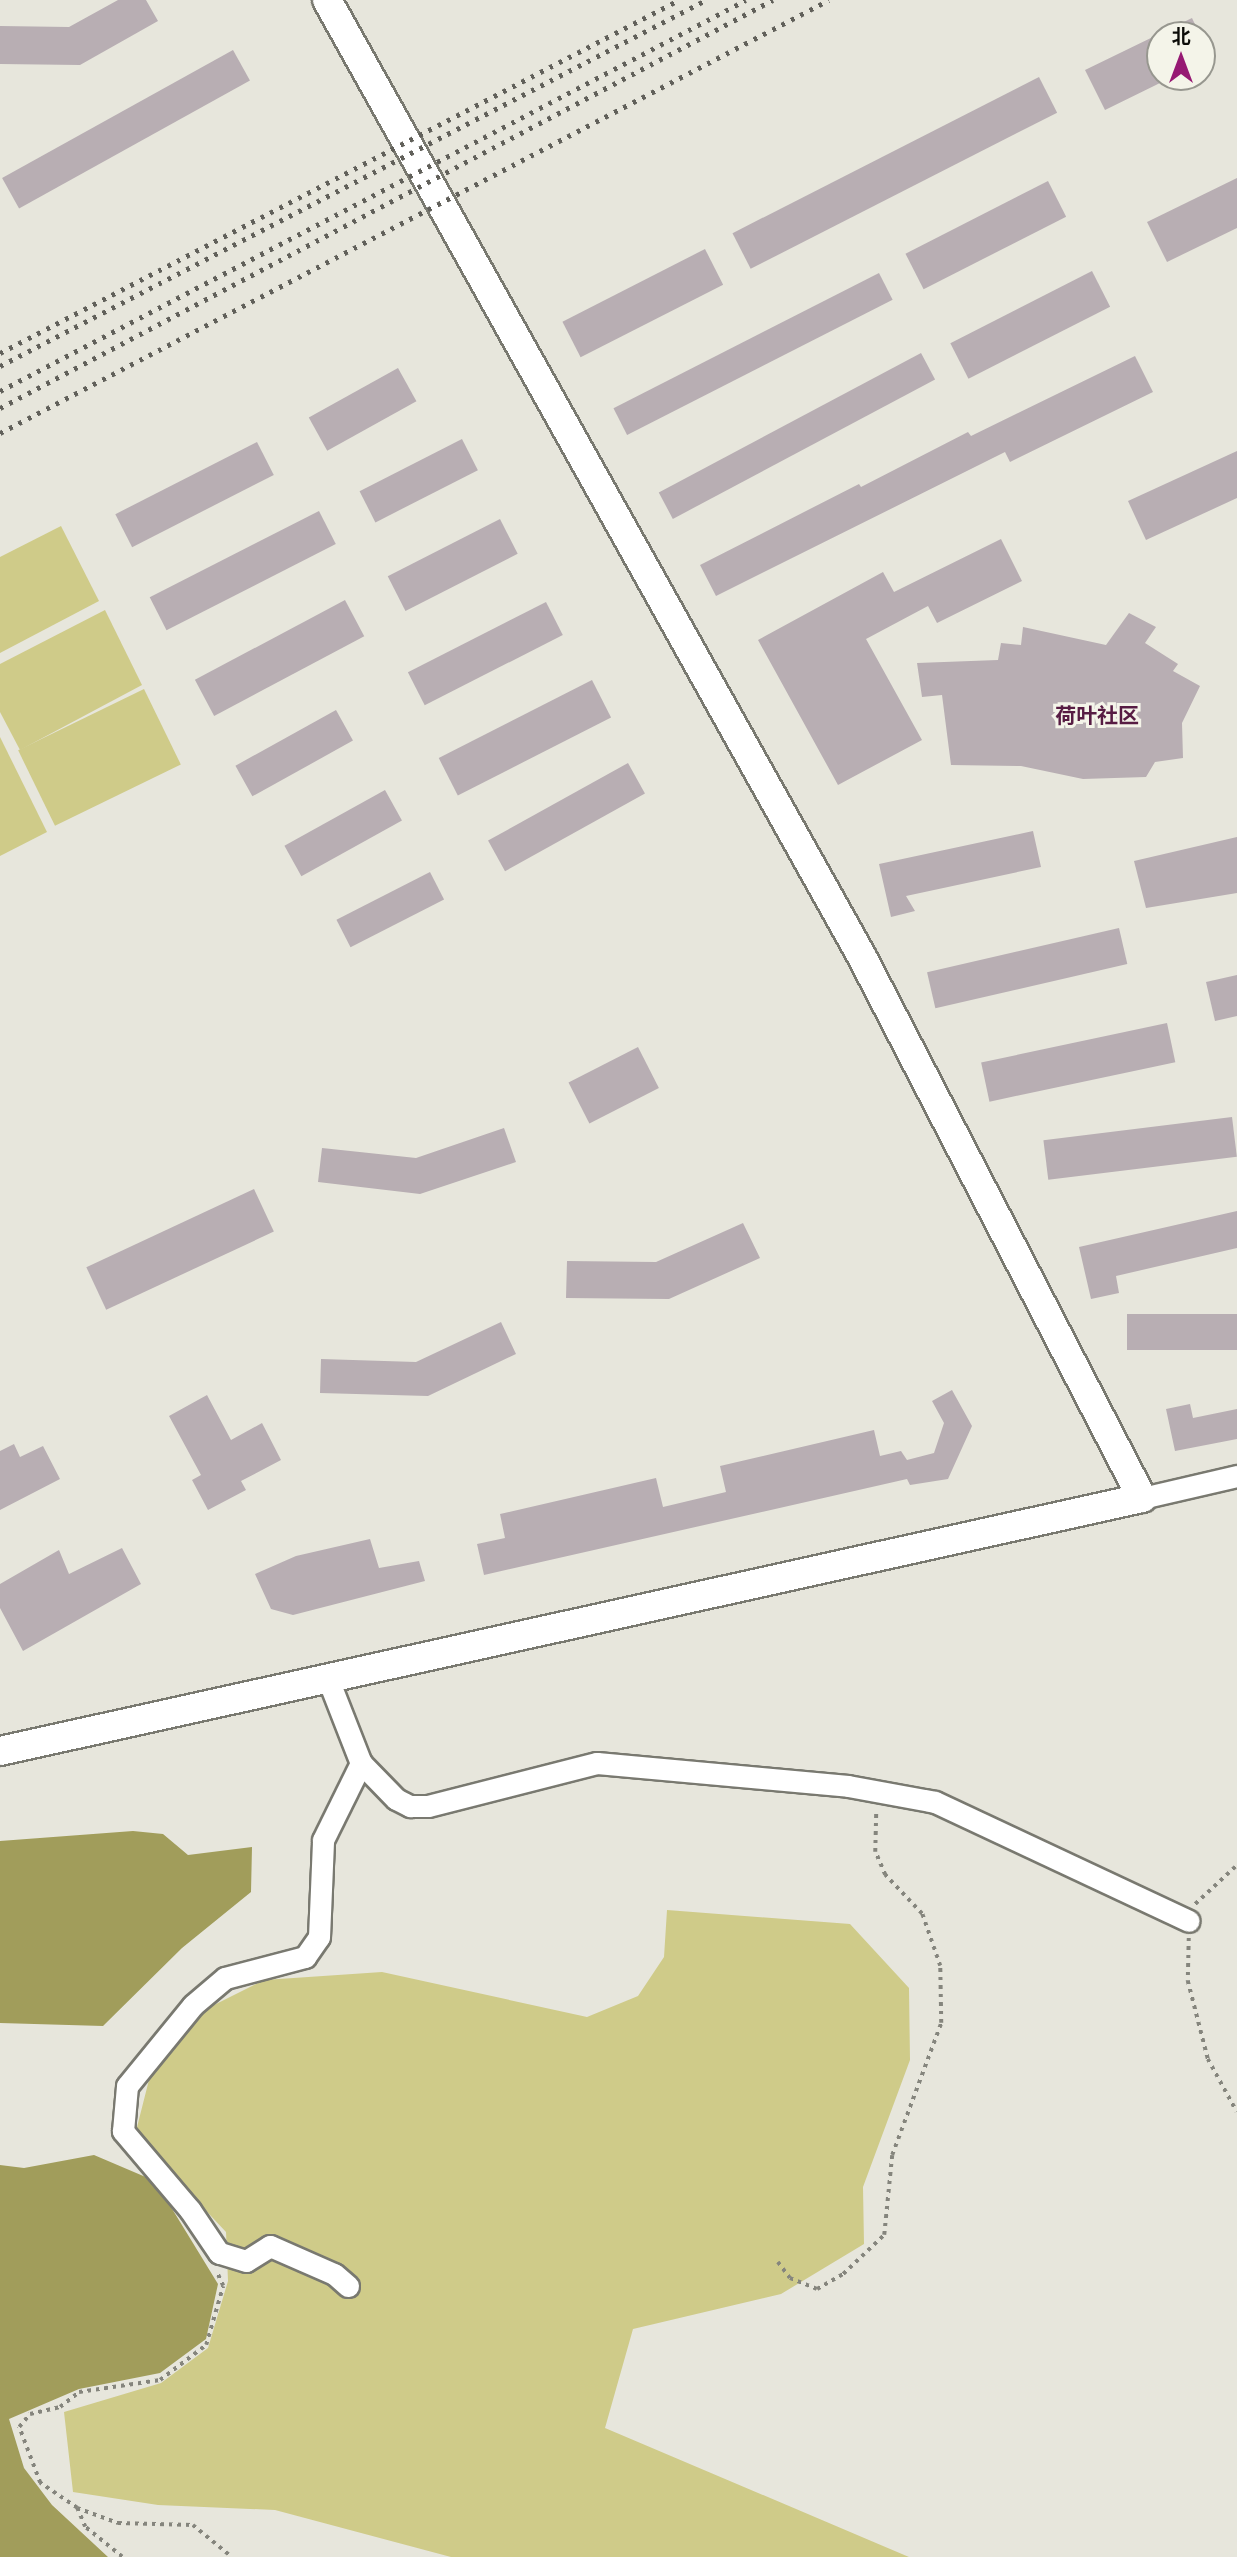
<!DOCTYPE html>
<meta charset="utf-8">
<style>
body{margin:0}
#map{position:relative;width:1237px;height:2557px;overflow:hidden;background:#e7e6dc;font-family:Poppins,"Noto Sans SC",sans-serif}
div>[style]{position:absolute}
[style*='--x']{left:calc(var(--x)*1px);top:calc(var(--y)*1px);width:calc(var(--w)*1px);rotate:calc(var(--a)*1deg)}
.green>*{inset:0;background:#cfcb89;transform-origin:0 0}
.water>*{inset:0;background:#a19d5b}
.building>*{inset:0;background:#b8aeb3;transform-origin:0 0}
.path>*{height:3.5px;margin-top:-1.75px;transform-origin:0;background:repeating-linear-gradient(90deg,#85857d 0 3.5px,transparent 0 8.5px)}
.roads{filter:drop-shadow(2px 0 #797970) drop-shadow(-2px 0 #797970) drop-shadow(0 2px #797970) drop-shadow(0 -2px #797970)}
.street>*{height:21px;margin:-10.5px;padding:0 10.5px;transform-origin:10.5px;border-radius:10.5px;background:#fff}
.secondary>*{height:28px;margin:-14px;padding:0 14px;transform-origin:14px;border-radius:14px;background:#fff}
.rail>*{height:5px;margin-top:-2.5px;transform-origin:0;background:repeating-linear-gradient(90deg,#61605a 0 3.5px,transparent 0 10.5px)}
span{translate:-50% -50%;white-space:nowrap;text-align:center;line-height:1.15;-webkit-text-stroke:6px #f4f4e9;paint-order:stroke}
.quarter-label{font-size:21px;color:#571c43;font-weight:700}
.north{position:absolute;left:1146px;top:21px;width:70px;height:70px;box-sizing:border-box;background:#f4f4e9;border:2px solid #97978f;border-radius:50%;rotate:0deg;font-size:19px;font-weight:700;line-height:28px;text-align:center;color:#0c0c08}
.north::after{content:'';display:block;margin:auto;width:24px;height:32px;background:#961973;clip-path:polygon(50% 0,100% 100%,50% 72%,0 100%)}
</style>
<div id="map">
<div class="green">
<div style="clip-path:polygon(61px 526px,99px 601px,0 653px,0 557px)"></div>
<div style="clip-path:polygon(105px 610px,142px 685px,20px 750px,0 712px,0 664px)"></div>
<div style="left:144px;top:689px;width:84px;height:140px;rotate:64deg"></div>
<div style="clip-path:polygon(0 737px,47px 832px,0 856px)"></div>
<div style="clip-path:polygon(667px 1910px,850px 1924px,909px 1988px,910px 2060px,863px 2187px,864px 2244px,781px 2294px,633px 2329px,605px 2428px,909px 2557px,451px 2557px,275px 2510px,158px 2505px,73px 2492px,64px 2412px,161px 2383px,208px 2348px,228px 2281px,226px 2232px,135px 2135px,152px 2068px,186px 2019px,264px 1980px,382px 1972px,587px 2017px,638px 1996px,664px 1957px)"></div>
</div>
<div class="water">
<div style="clip-path:polygon(133px 1831px,163px 1834px,188px 1855px,252px 1847px,251px 1892px,182px 1948px,103px 2026px,0 2023px,0 1841px)"></div>
<div style="clip-path:polygon(94px 2155px,155px 2181px,218px 2284px,206px 2339px,160px 2373px,79px 2389px,9px 2419px,24px 2468px,52px 2505px,108px 2557px,0 2557px,0 2165px,24px 2168px)"></div>
</div>
<div class="building">
<div style="clip-path:polygon(118px 0,146px 0,158px 21px,80px 65px,0 64px,0 26px,69px 27px)"></div>
<div style="clip-path:polygon(1192px 18px,1200px 35px,1160px 35px,1160px 83px,1105px 110px,1085px 70px)"></div>
<div style="left:233px;top:50px;width:35px;height:264px;rotate:61deg"></div>
<div style="left:1039px;top:77px;width:40px;height:344px;rotate:63deg"></div>
<div style="clip-path:polygon(1237px 178px,1237px 228px,1167px 262px,1147px 222px)"></div>
<div style="left:1048px;top:181px;width:40px;height:160px;rotate:63deg"></div>
<div style="left:705px;top:249px;width:40px;height:160px;rotate:63deg"></div>
<div style="left:1092px;top:271px;width:40px;height:159px;rotate:63deg"></div>
<div style="left:879px;top:273px;width:30px;height:298px;rotate:63deg"></div>
<div style="left:921px;top:353px;width:30px;height:297px;rotate:62deg"></div>
<div style="clip-path:polygon(1135px 356px,1153px 392px,1010px 462px,1005px 452px,716px 596px,700px 565px,859px 484px,861px 487px,968px 432px,971px 436px)"></div>
<div style="left:398px;top:368px;width:38px;height:102px;rotate:61deg"></div>
<div style="left:462px;top:439px;width:35px;height:115px;rotate:63deg"></div>
<div style="left:257px;top:442px;width:37px;height:159px;rotate:63deg"></div>
<div style="clip-path:polygon(1237px 451px,1237px 498px,1146px 540px,1128px 501px)"></div>
<div style="left:319px;top:511px;width:37px;height:190px;rotate:63deg"></div>
<div style="left:500px;top:519px;width:39px;height:126px;rotate:63deg"></div>
<div style="clip-path:polygon(1001px 539px,1022px 581px,937px 623px,928px 606px,866px 639px,922px 740px,838px 785px,758px 640px,883px 572px,894px 592px)"></div>
<div style="left:345px;top:600px;width:41px;height:170px;rotate:62deg"></div>
<div style="left:546px;top:602px;width:37px;height:155px;rotate:63deg"></div>
<div style="clip-path:polygon(1129px 613px,1156px 627px,1145px 643px,1178px 664px,1173px 671px,1200px 686px,1182px 723px,1183px 758px,1155px 762px,1146px 777px,1083px 779px,1021px 766px,951px 765px,942px 695px,922px 697px,917px 663px,998px 660px,1001px 643px,1021px 645px,1023px 627px,1106px 645px)"></div>
<div style="left:592px;top:680px;width:42px;height:172px;rotate:63deg"></div>
<div style="left:336px;top:710px;width:35px;height:115px;rotate:61deg"></div>
<div style="left:628px;top:763px;width:35px;height:160px;rotate:61deg"></div>
<div style="left:385px;top:790px;width:35px;height:115px;rotate:61deg"></div>
<div style="clip-path:polygon(1033px 831px,1041px 867px,906px 896px,915px 911px,891px 917px,879px 864px)"></div>
<div style="clip-path:polygon(1237px 837px,1237px 893px,1146px 908px,1134px 861px)"></div>
<div style="left:430px;top:872px;width:31px;height:105px;rotate:63deg"></div>
<div style="left:1119px;top:928px;width:37px;height:197px;rotate:77deg"></div>
<div style="clip-path:polygon(1237px 975px,1237px 1016px,1215px 1021px,1206px 982px)"></div>
<div style="left:1167px;top:1023px;width:40px;height:190px;rotate:78deg"></div>
<div style="left:638px;top:1047px;width:46px;height:78px;rotate:63deg"></div>
<div style="left:1232px;top:1117px;width:40px;height:190px;rotate:83deg"></div>
<div style="clip-path:polygon(504px 1128px,516px 1162px,420px 1194px,318px 1182px,322px 1148px,416px 1158px)"></div>
<div style="left:254px;top:1189px;width:47px;height:185px;rotate:65deg"></div>
<div style="clip-path:polygon(1237px 1211px,1237px 1248px,1116px 1276px,1119px 1293px,1091px 1299px,1079px 1247px)"></div>
<div style="clip-path:polygon(743px 1223px,760px 1258px,669px 1299px,566px 1298px,567px 1261px,656px 1262px)"></div>
<div style="left:1237px;top:1314px;width:36px;height:110px;rotate:90deg"></div>
<div style="clip-path:polygon(501px 1322px,516px 1354px,428px 1396px,320px 1393px,321px 1359px,416px 1362px)"></div>
<div style="clip-path:polygon(952px 1390px,972px 1426px,948px 1479px,910px 1485px,907px 1479px,484px 1575px,477px 1544px,505px 1538px,500px 1514px,656px 1478px,663px 1507px,726px 1492px,720px 1466px,874px 1430px,880px 1456px,901px 1451px,907px 1460px,934px 1453px,944px 1423px,932px 1401px)"></div>
<div style="clip-path:polygon(207px 1395px,231px 1440px,262px 1423px,281px 1460px,241px 1481px,246px 1490px,208px 1510px,192px 1480px,201px 1475px,169px 1416px)"></div>
<div style="clip-path:polygon(1190px 1404px,1193px 1418px,1237px 1409px,1237px 1439px,1175px 1451px,1166px 1409px)"></div>
<div style="clip-path:polygon(14px 1444px,20px 1457px,43px 1446px,60px 1479px,0 1510px,0 1451px)"></div>
<div style="clip-path:polygon(370px 1539px,379px 1568px,419px 1561px,425px 1581px,293px 1615px,271px 1609px,255px 1574px,296px 1556px)"></div>
<div style="clip-path:polygon(122px 1548px,141px 1584px,23px 1651px,0 1608px,0 1584px,59px 1550px,69px 1574px)"></div>
</div>
<div class="path">
<div style="--x:1195;--y:1904;--w:57;--a:-42.9"></div>
<div style="--x:1189;--y:1938;--w:43;--a:91.3"></div>
<div style="--x:1188;--y:1981;--w:81;--a:75.6"></div>
<div style="--x:1208;--y:2059;--w:60;--a:61.3"></div>
<div style="--x:778;--y:2262;--w:20;--a:53"></div>
<div style="--x:790;--y:2278;--w:29;--a:22"></div>
<div style="--x:817;--y:2289;--w:30;--a:-30"></div>
<div style="--x:843;--y:2274;--w:57;--a:-43.6"></div>
<div style="--x:884;--y:2235;--w:80;--a:-84.3"></div>
<div style="--x:892;--y:2155;--w:141;--a:-69.6"></div>
<div style="--x:941;--y:2023;--w:57;--a:-91"></div>
<div style="--x:940;--y:1966;--w:55;--a:-109.1"></div>
<div style="--x:922;--y:1914;--w:54;--a:-133.5"></div>
<div style="--x:885;--y:1875;--w:25;--a:-113"></div>
<div style="--x:875;--y:1852;--w:41;--a:-88.6"></div>
<div style="--x:77;--y:2508;--w:44;--a:20.1"></div>
<div style="--x:118;--y:2523;--w:75;--a:1.5"></div>
<div style="--x:193;--y:2525;--w:50;--a:39.4"></div>
<div style="--x:122;--y:2557;--w:48;--a:-141"></div>
<div style="--x:85;--y:2527;--w:21;--a:-113"></div>
<div style="--x:77;--y:2508;--w:45;--a:-146"></div>
<div style="--x:40;--y:2483;--w:60;--a:-110.6"></div>
<div style="--x:19;--y:2427;--w:17;--a:-50"></div>
<div style="--x:30;--y:2414;--w:31;--a:-13"></div>
<div style="--x:60;--y:2407;--w:24;--a:-38"></div>
<div style="--x:79;--y:2392;--w:82;--a:-8.4"></div>
<div style="--x:160;--y:2380;--w:58;--a:-37.3"></div>
<div style="--x:206;--y:2345;--w:61;--a:-73.9"></div>
<div style="--x:223;--y:2286;--w:14;--a:-115"></div>
</div>
<div class="roads">
<div class="street">
<div style="--x:1142;--y:1498;--w:98;--a:-13"></div>
<div style="--x:328;--y:1679;--w:90;--a:68.6"></div>
<div style="--x:361;--y:1763;--w:50;--a:45.8"></div>
<div style="--x:396;--y:1799;--w:16;--a:27"></div>
<div style="--x:410;--y:1806;--w:18;--a:0"></div>
<div style="--x:428;--y:1806;--w:174;--a:-14.3"></div>
<div style="--x:597;--y:1763;--w:252;--a:5.2"></div>
<div style="--x:848;--y:1786;--w:88;--a:10.4"></div>
<div style="--x:935;--y:1802;--w:280;--a:25.1"></div>
<div style="--x:348;--y:2286;--w:18;--a:-139"></div>
<div style="--x:334;--y:2274;--w:70;--a:-156.4"></div>
<div style="--x:270;--y:2246;--w:28;--a:148"></div>
<div style="--x:246;--y:2261;--w:28;--a:-163"></div>
<div style="--x:219;--y:2253;--w:52;--a:-124"></div>
<div style="--x:190;--y:2210;--w:104;--a:-130.3"></div>
<div style="--x:123;--y:2131;--w:45;--a:-84.9"></div>
<div style="--x:127;--y:2086;--w:104;--a:-50.8"></div>
<div style="--x:193;--y:2005;--w:42;--a:-40.2"></div>
<div style="--x:225;--y:1978;--w:83;--a:-14.7"></div>
<div style="--x:305;--y:1957;--w:24;--a:-55"></div>
<div style="--x:319;--y:1937;--w:97;--a:-87.6"></div>
<div style="--x:323;--y:1840;--w:86;--a:-63.7"></div>
</div>
<div class="secondary">
<div style="--x:0;--y:1751;--w:1170;--a:-12.49"></div>
<div style="--x:1142;--y:1498;--w:611;--a:-117.36"></div>
<div style="--x:861;--y:955;--w:1094;--a:-119.21"></div>
</div>
</div>
<div class="rail">
<div style="--x:0;--y:353;--w:765;--a:-27.47"></div>
<div style="--x:0;--y:366;--w:795;--a:-27.4"></div>
<div style="--x:0;--y:391;--w:842;--a:-27.66"></div>
<div style="--x:0;--y:408;--w:874;--a:-27.83"></div>
<div style="--x:0;--y:433;--w:935;--a:-27.58"></div>
</div>
<div class="quarter-label">
<span style="left:1097px;top:716px">荷叶社区</span>
</div>
<div class="north">北</div>
</div>
